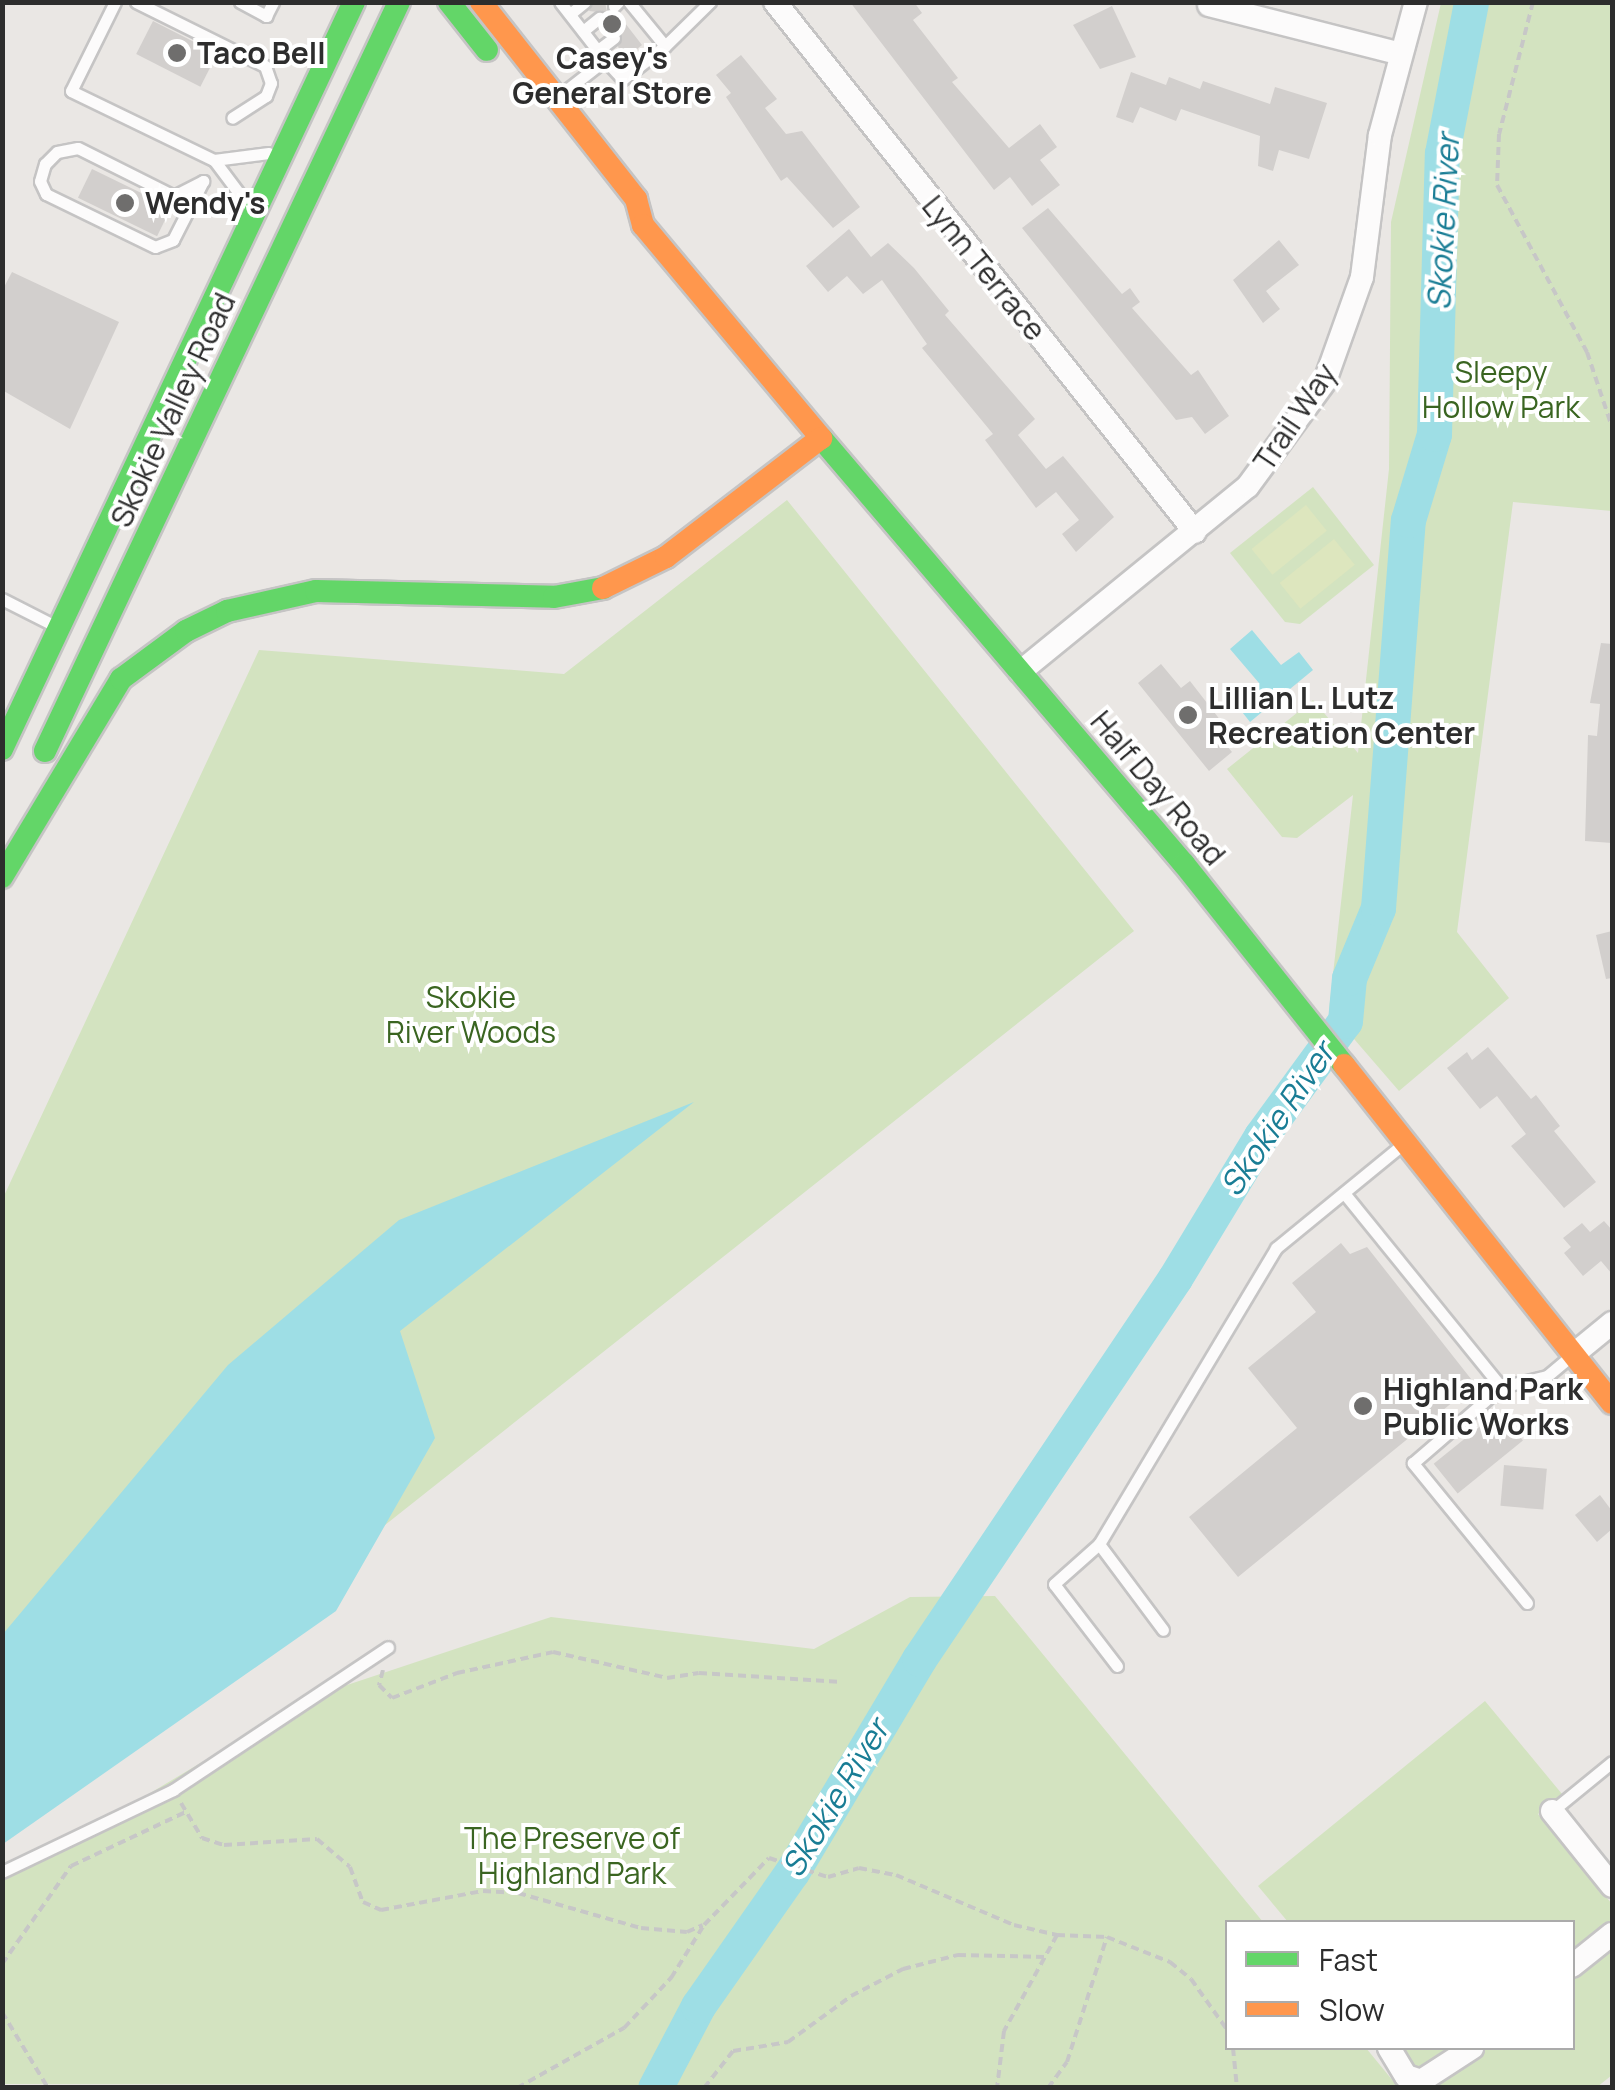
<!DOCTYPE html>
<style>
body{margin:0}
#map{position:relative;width:1615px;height:2090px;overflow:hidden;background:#eae7e4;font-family:Manrope,sans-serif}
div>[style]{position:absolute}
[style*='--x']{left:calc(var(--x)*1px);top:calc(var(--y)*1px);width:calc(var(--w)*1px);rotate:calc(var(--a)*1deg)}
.green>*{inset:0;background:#d3e3c0}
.pitch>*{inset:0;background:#dde6be;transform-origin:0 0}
.water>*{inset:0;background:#9edee5}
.river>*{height:35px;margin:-17.5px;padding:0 17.5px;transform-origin:17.5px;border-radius:17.5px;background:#9edee5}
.building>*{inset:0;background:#d2cfcd;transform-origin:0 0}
.path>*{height:4px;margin-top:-2px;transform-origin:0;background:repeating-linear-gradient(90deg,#c7c7c7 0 8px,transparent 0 13px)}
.roads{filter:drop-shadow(2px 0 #c5c4c4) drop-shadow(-2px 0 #c5c4c4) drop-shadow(0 2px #c5c4c4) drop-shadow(0 -2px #c5c4c4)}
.lane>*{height:11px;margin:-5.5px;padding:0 5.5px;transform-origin:5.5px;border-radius:5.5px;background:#fcfbfb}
.street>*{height:22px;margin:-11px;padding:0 11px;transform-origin:11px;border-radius:11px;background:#fcfbfb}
.fast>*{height:22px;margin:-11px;padding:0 11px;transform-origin:11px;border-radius:11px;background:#63d668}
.slow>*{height:22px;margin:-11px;padding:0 11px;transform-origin:11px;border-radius:11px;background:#ff974d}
.dots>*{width:28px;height:28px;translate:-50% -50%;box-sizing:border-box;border:5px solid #fff;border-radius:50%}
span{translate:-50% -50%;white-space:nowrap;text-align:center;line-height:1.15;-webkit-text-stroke:8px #fff;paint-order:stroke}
.poi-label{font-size:30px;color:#2d2d2d;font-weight:700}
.left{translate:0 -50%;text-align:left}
.street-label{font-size:30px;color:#2d2d2d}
.park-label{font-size:30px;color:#3a6521}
.water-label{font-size:32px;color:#197d95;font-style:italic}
.frame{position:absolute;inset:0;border:5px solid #2d2d2d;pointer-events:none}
.legend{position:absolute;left:1225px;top:1920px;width:350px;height:130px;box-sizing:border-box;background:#fff;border:2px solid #ababab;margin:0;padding:12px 18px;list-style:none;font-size:30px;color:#2d2d2d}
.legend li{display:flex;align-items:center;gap:20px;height:50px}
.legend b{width:50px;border:2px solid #ababab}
</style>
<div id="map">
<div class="green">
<div style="clip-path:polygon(1441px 3px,1612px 3px,1612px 511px,1513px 502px,1457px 932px,1509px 998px,1399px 1091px,1329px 1010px,1353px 795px,1297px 838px,1282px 837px,1227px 769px,1313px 700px,1358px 753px,1389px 469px,1391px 222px)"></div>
<div style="clip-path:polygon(1313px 487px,1374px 565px,1300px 624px,1285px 622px,1230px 553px)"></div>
<div style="clip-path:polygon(787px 500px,1134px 931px,3px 1828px,3px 1198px,259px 650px,564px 674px)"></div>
<div style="clip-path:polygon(995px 1596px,1263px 1922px,1228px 1922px,1228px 2048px,1366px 2048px,1398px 2087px,3px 2084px,3px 1881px,311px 1697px,551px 1617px,814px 1649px,910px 1597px)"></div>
<div style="clip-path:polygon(1485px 1701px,1562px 1794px,1538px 1814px,1612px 1904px,1612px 2075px,1597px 2087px,1423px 2087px,1391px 2048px,1572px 2048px,1572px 1922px,1288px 1922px,1258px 1886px)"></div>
</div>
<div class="pitch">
<div style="left:1306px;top:505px;width:33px;height:70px;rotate:51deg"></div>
<div style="left:1334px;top:539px;width:33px;height:70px;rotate:51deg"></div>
</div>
<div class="water">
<div style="clip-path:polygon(1252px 630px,1281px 665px,1299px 652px,1313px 670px,1250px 722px,1235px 703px,1259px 683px,1230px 649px)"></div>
<div style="clip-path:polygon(694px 1102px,400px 1331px,435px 1438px,336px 1611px,3px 1844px,3px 1634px,228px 1365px,399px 1220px)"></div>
</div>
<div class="river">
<div style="--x:655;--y:2088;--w:93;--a:-62.3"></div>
<div style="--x:698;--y:2006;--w:164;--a:-55"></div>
<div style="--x:792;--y:1872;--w:248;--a:-59.2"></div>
<div style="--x:919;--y:1659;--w:459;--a:-56.1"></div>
<div style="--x:1175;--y:1278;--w:166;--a:-58.8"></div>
<div style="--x:1261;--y:1136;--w:142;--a:-53.9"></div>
<div style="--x:1345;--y:1021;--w:43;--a:-84.7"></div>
<div style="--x:1349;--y:978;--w:76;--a:-67.5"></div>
<div style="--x:1378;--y:908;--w:389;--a:-85.6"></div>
<div style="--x:1408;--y:520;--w:90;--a:-73.2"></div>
<div style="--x:1434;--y:434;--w:281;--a:-88.4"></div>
<div style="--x:1442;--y:153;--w:154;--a:-79.1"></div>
</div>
<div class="building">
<div style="clip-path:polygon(594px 2px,605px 2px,607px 12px,618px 14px,642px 45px,627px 57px,618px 47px,621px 32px,603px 27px,607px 13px,589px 11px)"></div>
<div style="clip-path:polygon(850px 2px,914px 2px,922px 13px,913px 20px,958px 78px,952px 82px,1009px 148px,1040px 124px,1057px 147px,1040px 160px,1060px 185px,1032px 206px,1010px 177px,994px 190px)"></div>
<div style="clip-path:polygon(1112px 6px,1136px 57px,1100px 69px,1073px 25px)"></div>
<div style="left:153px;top:21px;width:72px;height:37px;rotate:27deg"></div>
<div style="clip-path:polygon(741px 55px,777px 99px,765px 108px,786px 134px,802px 131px,860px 207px,833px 228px,787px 177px,781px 181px,726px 97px,731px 93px,716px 75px)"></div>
<div style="clip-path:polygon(1131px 72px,1166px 85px,1169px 77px,1200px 89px,1203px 81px,1270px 104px,1275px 87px,1327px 103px,1309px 159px,1279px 150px,1273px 171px,1258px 166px,1260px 136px,1181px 109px,1176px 121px,1140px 107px,1133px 123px,1116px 117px)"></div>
<div style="left:92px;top:169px;width:88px;height:32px;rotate:26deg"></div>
<div style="clip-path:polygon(1048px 208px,1122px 294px,1130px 288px,1140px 302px,1132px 308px,1191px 375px,1198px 370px,1229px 416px,1205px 434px,1192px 417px,1176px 420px,1022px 228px)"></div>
<div style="clip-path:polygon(849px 229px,871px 257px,888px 243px,914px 268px,949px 311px,945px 315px,1035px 419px,1018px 435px,1046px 469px,1063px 456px,1114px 517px,1076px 552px,1062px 534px,1079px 520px,1056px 492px,1036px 508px,985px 440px,993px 434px,922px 348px,927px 344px,882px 280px,863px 294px,847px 276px,828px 292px,806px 266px)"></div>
<div style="clip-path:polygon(1279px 240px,1299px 265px,1266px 291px,1280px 309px,1263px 323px,1233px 280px)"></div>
<div style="clip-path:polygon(12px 272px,119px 322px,70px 429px,2px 390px,2px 291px)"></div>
<div style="clip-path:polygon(1601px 643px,1612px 644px,1612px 843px,1585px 841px,1588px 735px,1597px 736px,1600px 704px,1590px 703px)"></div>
<div style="clip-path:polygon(1161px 664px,1181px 688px,1190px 681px,1221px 721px,1212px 728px,1232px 752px,1209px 771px,1138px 683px)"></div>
<div style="clip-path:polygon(1612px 931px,1612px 978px,1606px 979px,1596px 935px)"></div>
<div style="clip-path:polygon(1488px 1047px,1531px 1099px,1536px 1095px,1560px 1126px,1554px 1131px,1596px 1182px,1564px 1208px,1511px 1146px,1526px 1134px,1497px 1096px,1480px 1109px,1447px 1068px,1467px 1052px,1472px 1060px)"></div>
<div style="clip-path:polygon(1604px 1221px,1612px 1230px,1612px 1274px,1601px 1261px,1583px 1276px,1564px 1253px,1571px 1247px,1563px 1238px,1582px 1223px,1590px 1232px)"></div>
<div style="clip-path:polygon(1341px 1243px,1350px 1254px,1367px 1247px,1475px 1384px,1238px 1577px,1189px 1517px,1297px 1428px,1248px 1368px,1316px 1312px,1292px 1283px)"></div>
<div style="left:1499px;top:1411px;width:38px;height:84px;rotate:51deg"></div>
<div style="left:1504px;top:1465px;width:43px;height:41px;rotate:5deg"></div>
<div style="clip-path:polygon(1600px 1495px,1612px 1511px,1612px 1529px,1597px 1542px,1575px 1515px)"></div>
</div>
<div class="path">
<div style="--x:1533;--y:2;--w:136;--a:104.4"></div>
<div style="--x:1499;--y:134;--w:51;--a:92.2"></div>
<div style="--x:1497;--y:185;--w:190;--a:61.7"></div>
<div style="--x:1587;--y:352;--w:79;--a:71.6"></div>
<div style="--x:383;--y:1670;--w:16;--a:105"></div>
<div style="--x:379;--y:1685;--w:18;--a:45"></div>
<div style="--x:392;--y:1698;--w:70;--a:-21"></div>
<div style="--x:457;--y:1673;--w:98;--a:-12.3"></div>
<div style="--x:553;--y:1652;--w:117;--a:12.8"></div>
<div style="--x:667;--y:1678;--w:32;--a:-9"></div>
<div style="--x:699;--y:1673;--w:143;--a:3.6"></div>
<div style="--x:181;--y:1803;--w:41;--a:59"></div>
<div style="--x:202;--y:1838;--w:23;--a:18"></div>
<div style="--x:224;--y:1845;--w:93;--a:-3.7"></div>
<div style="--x:317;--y:1839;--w:43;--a:40.3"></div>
<div style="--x:350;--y:1867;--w:37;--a:70"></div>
<div style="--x:363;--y:1902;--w:20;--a:24"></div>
<div style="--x:381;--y:1910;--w:104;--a:-10.6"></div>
<div style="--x:483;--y:1891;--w:35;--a:3"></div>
<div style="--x:518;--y:1893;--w:128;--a:15.9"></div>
<div style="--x:641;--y:1928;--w:46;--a:5"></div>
<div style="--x:687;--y:1932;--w:17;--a:-24"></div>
<div style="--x:1057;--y:1935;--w:50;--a:2.3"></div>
<div style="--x:1107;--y:1937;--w:68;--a:21.6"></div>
<div style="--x:1170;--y:1962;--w:27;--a:39"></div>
<div style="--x:1191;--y:1979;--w:64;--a:54.6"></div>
<div style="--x:2;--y:1964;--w:120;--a:-54.9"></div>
<div style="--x:71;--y:1866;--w:127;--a:-25.2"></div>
<div style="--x:2;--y:2012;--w:89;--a:58.8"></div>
<div style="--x:1233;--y:2048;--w:40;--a:84.3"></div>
<div style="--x:517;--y:2088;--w:123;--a:-29.3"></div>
<div style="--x:624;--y:2028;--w:69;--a:-46.8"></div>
<div style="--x:671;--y:1978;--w:62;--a:-58.1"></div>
<div style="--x:704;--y:1925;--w:93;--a:-45.9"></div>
<div style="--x:769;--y:1858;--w:62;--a:17.9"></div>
<div style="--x:828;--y:1877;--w:32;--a:-16"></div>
<div style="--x:859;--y:1868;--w:38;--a:11"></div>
<div style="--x:896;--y:1875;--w:128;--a:23"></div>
<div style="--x:1014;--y:1925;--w:44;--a:13.1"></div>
<div style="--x:1057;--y:1935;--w:110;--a:118.9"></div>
<div style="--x:1004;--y:2031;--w:57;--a:97"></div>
<div style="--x:704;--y:2088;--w:47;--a:-51.9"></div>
<div style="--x:733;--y:2051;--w:56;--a:-9.3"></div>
<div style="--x:788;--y:2042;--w:78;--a:-36.1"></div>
<div style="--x:851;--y:1996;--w:59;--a:-27.4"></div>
<div style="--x:903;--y:1969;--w:57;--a:-14.3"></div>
<div style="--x:958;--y:1955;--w:87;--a:1.3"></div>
<div style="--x:1048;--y:2088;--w:32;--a:-54"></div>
<div style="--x:1067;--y:2062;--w:131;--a:-72.3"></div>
</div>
<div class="roads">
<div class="lane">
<div style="--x:115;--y:2;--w:99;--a:116.3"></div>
<div style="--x:71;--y:91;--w:159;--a:25.8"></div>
<div style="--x:214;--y:160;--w:55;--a:53.1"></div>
<div style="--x:136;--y:2;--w:144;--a:26.4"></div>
<div style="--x:265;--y:66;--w:18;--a:71"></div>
<div style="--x:271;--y:83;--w:14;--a:111"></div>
<div style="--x:266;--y:96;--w:40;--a:147.1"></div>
<div style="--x:240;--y:2;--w:30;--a:28"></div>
<div style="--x:266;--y:16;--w:16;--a:-63"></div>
<div style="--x:614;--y:6;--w:6;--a:-45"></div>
<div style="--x:570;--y:14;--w:19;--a:-39"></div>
<div style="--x:583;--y:31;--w:21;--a:-39"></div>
<div style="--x:665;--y:46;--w:63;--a:-44.4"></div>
<div style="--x:598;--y:50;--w:20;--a:-37"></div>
<div style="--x:605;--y:60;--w:26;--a:47"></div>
<div style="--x:623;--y:79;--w:53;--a:-38.2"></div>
<div style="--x:665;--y:46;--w:57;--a:-129.3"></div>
<div style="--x:560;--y:95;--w:57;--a:-37.9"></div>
<div style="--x:605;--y:60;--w:73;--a:-127.8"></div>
<div style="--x:78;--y:148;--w:107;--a:26.6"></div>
<div style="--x:174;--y:196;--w:33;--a:-27"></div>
<div style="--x:203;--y:181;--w:66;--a:117"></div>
<div style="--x:173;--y:240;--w:19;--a:159"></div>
<div style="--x:155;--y:247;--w:121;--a:-154.1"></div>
<div style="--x:46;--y:194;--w:14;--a:-115"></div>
<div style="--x:40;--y:181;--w:18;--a:-74"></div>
<div style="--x:45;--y:164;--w:17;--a:-45"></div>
<div style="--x:57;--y:152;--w:21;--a:-11"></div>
<div style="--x:214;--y:160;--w:55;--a:-7.3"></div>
<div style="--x:2;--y:599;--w:55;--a:27"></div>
<div style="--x:1344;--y:1193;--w:250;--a:51"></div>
<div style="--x:1099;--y:1544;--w:107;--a:53.3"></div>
<div style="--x:1527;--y:1603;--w:181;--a:-129.2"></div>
<div style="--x:1413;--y:1463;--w:116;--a:-40.8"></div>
<div style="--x:1501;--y:1387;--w:47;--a:-13.4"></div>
<div style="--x:1547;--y:1376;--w:30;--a:-40"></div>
<div style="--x:1117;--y:1666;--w:103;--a:-127.5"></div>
<div style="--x:1054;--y:1584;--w:60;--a:-41.6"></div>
<div style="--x:1099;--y:1544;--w:345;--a:-59.1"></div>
<div style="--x:1276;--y:1248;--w:163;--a:-39.3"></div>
<div style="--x:1552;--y:1811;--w:77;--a:-39.2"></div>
<div style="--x:2;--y:1872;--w:190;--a:-25.6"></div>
<div style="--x:173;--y:1790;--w:258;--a:-33.6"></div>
</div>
<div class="street">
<div style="--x:775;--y:2;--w:676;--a:51.6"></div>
<div style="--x:1209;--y:5;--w:195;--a:14.3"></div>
<div style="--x:1020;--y:672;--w:294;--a:-39.2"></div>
<div style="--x:1248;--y:486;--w:130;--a:-53.7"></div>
<div style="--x:1325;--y:381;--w:110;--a:-70.4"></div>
<div style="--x:1362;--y:277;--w:143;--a:-82.8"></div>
<div style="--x:1380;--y:135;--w:138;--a:-74.9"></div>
<div style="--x:1574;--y:1354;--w:49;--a:-39.2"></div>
<div style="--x:1552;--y:1811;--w:96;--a:51.3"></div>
<div style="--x:1572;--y:1966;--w:51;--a:-38.7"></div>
<div style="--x:1389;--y:2048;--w:33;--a:59"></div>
<div style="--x:1406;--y:2076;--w:16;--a:18"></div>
<div style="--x:1421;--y:2081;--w:61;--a:-32.9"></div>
</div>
<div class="fast">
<div style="--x:449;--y:2;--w:61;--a:51.6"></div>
<div style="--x:821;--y:438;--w:560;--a:49.57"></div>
<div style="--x:1184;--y:864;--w:257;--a:51.5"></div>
<div style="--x:2;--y:749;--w:826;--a:-64.77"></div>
<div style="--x:45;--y:751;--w:828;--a:-64.7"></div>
<div style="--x:2;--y:877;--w:231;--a:-59"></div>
<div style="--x:121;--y:679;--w:81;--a:-36.4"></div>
<div style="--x:186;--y:631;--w:46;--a:-26"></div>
<div style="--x:227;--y:611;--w:91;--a:-12.7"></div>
<div style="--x:316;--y:591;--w:238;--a:1.4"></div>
<div style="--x:554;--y:597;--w:50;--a:-10.4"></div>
</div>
<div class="slow">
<div style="--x:481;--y:2;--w:251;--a:51.8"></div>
<div style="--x:636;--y:199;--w:27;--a:75"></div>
<div style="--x:643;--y:225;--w:278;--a:50.1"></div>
<div style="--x:603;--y:588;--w:70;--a:-26.2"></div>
<div style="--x:666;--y:557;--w:195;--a:-37.5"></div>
<div style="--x:1344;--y:1065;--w:431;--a:51.6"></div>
</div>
</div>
<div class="dots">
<div style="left:612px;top:24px;background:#6f6e6d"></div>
<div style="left:177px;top:53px;background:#6f6e6d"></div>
<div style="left:125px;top:203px;background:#6f6e6d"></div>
<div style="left:1188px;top:715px;background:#6f6e6d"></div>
<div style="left:1363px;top:1406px;background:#6f6e6d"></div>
</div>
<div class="poi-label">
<span class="left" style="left:197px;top:53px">Taco Bell</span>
<span style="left:612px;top:75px">Casey's<br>General Store</span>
<span class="left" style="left:145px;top:203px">Wendy's</span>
<span class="left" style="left:1208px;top:715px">Lillian L. Lutz<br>Recreation Center</span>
<span class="left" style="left:1383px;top:1406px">Highland Park<br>Public Works</span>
</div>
<div class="street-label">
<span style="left:984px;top:268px;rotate:51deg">Lynn Terrace</span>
<span style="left:173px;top:410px;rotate:-65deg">Skokie Valley Road</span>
<span style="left:1295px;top:417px;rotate:-56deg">Trail Way</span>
<span style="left:1158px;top:788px;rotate:50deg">Half Day Road</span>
</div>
<div class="park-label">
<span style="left:1501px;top:389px">Sleepy<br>Hollow Park</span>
<span style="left:471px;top:1014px">Skokie<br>River Woods</span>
<span style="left:572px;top:1855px">The Preserve of<br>Highland Park</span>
</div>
<div class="water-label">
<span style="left:1443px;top:222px;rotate:-87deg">Skokie River</span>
<span style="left:1277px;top:1119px;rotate:-56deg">Skokie River</span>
<span style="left:835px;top:1798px;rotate:-59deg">Skokie River</span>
</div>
<div class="frame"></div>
<ul class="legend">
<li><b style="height:12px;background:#63d668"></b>Fast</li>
<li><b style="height:12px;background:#ff974d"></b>Slow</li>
</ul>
</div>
